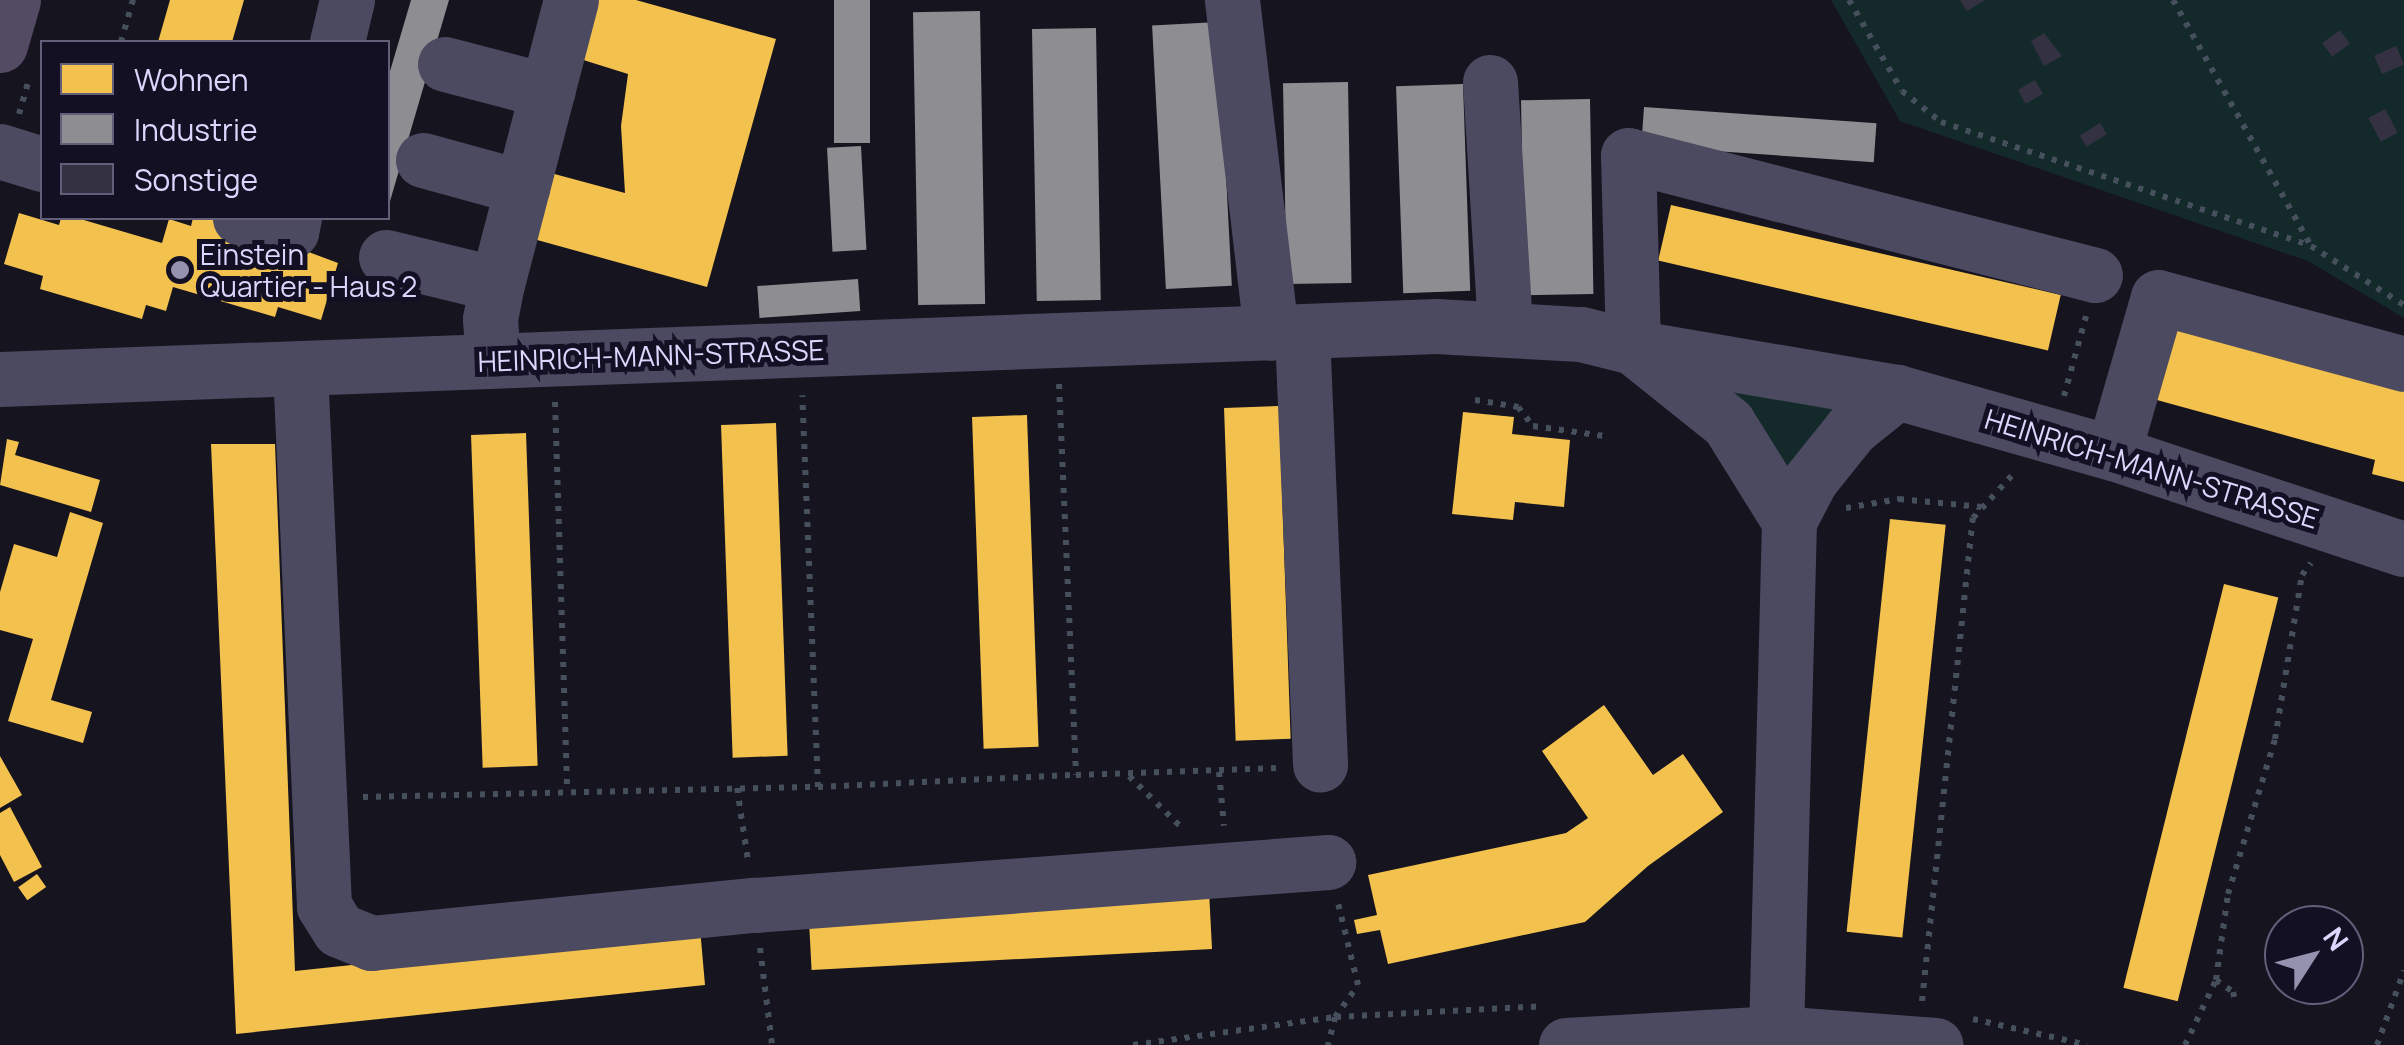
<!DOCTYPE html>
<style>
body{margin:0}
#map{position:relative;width:2404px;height:1045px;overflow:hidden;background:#16141f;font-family:Manrope,sans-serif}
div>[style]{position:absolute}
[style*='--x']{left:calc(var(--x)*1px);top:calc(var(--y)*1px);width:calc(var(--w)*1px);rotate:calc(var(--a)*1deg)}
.green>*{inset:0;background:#142a2a}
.homes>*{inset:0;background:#f2c14e;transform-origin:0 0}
.industry>*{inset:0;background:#8d8d92;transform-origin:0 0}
.building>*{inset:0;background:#343242;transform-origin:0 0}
.path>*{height:6px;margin-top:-3px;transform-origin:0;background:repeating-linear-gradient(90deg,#45505c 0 5px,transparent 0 13px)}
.minor>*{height:55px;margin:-27.5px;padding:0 27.5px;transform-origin:27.5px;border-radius:27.5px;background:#4b4a60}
.major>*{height:55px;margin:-27.5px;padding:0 27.5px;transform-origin:27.5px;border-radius:27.5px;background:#534b64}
.dots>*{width:28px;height:28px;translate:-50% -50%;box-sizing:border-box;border:5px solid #131024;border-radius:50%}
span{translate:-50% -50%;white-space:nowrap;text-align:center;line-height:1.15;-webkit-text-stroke:10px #131024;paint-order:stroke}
.poi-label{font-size:28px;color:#dad6fc}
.left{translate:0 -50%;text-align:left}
.street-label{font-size:28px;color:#dad6fc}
.legend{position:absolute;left:40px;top:40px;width:350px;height:180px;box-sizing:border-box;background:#131024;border:2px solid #635f7a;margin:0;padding:12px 18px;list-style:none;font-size:30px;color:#dad6fc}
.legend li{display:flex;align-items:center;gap:20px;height:50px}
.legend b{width:50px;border:2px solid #635f7a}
.north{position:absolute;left:2264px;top:905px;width:100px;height:100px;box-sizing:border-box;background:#131024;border:2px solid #635f7a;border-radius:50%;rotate:54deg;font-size:28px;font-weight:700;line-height:40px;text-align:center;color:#dad6fc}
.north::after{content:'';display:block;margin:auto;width:35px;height:45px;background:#9592af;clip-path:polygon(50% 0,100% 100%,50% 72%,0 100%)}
</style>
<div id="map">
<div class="green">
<div style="clip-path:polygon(1831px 0,2404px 0,2404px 318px,2308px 261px,1900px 121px)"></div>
<div style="clip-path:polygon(1682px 366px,1856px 402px,1783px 488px)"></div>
</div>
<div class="homes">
<div style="clip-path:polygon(170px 0,244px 0,232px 42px,158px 42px)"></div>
<div style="clip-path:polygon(593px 0,636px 0,776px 39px,707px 287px,530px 238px,547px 172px,625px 193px,621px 126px,628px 74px,577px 58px)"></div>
<div style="left:1671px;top:205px;width:400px;height:57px;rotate:13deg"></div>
<div style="clip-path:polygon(19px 213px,59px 225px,61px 218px,77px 218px,162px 243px,169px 219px,191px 226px,193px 218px,218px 218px,338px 263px,321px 320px,278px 307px,275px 317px,173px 287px,166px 311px,146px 305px,142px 319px,40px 289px,43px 276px,4px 264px)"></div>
<div style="clip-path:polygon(2166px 321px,2404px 386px,2404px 482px,2372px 474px,2375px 460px,2146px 397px)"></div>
<div style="left:1279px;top:406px;width:333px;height:55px;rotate:88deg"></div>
<div style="clip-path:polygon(1463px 412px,1514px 417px,1512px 434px,1570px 440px,1564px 507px,1515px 502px,1513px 520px,1452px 514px)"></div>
<div style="left:1027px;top:415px;width:332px;height:55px;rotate:88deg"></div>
<div style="left:776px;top:423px;width:333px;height:55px;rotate:88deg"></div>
<div style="left:526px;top:433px;width:333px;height:55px;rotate:88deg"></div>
<div style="clip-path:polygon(7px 439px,19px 442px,15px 455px,100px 480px,91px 512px,0 485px)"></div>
<div style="clip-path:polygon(211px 444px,275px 444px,295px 971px,700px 928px,705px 985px,236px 1034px)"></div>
<div style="clip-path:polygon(70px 512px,103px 523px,51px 700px,92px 712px,83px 743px,8px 721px,33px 639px,0 630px,0 592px,14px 544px,57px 557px)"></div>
<div style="left:1890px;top:519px;width:56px;height:415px;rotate:6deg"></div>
<div style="left:2224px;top:584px;width:56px;height:416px;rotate:14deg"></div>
<div style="clip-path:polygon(1604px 705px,1653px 775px,1683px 754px,1723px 812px,1648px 866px,1585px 922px,1388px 964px,1380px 930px,1357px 934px,1354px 920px,1377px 915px,1368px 875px,1566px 833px,1588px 818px,1542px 751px)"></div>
<div style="clip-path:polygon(0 756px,22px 795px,0 808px)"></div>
<div style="clip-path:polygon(10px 807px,42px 867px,14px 882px,0 855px,0 813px)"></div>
<div style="left:37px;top:874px;width:16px;height:23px;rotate:55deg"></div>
<div style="left:1209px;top:891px;width:58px;height:401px;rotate:87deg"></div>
</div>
<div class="industry">
<div style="clip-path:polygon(411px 0,449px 0,388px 208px,388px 78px)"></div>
<div style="left:834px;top:0;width:36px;height:143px"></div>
<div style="left:980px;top:11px;width:293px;height:67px;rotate:89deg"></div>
<div style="left:1218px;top:22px;width:264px;height:66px;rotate:87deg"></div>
<div style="left:1096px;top:28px;width:272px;height:64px;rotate:89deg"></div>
<div style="left:1348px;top:82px;width:201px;height:65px;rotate:89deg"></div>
<div style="left:1463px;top:84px;width:207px;height:67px;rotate:88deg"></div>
<div style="left:1590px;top:99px;width:195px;height:69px;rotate:89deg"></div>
<div style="left:1644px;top:107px;width:233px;height:39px;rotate:4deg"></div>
<div style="left:861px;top:146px;width:104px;height:34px;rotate:87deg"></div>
<div style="left:858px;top:279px;width:32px;height:101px;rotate:86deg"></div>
</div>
<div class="building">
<div style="clip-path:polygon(1960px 0,1985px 0,1967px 11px)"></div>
<div style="left:2340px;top:30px;width:17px;height:22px;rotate:54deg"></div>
<div style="clip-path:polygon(2044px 33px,2062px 56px,2044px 66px,2031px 41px)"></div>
<div style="left:2396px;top:46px;width:20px;height:24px;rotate:66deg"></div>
<div style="left:2035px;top:80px;width:16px;height:20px;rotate:60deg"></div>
<div style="left:2385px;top:109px;width:27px;height:19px;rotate:62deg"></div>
<div style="left:2100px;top:123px;width:13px;height:24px;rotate:58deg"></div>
</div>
<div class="path">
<div style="--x:1849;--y:0;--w:105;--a:59.8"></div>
<div style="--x:1902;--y:91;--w:50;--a:38.5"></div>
<div style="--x:1941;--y:122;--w:390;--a:18.5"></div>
<div style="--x:2311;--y:246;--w:110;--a:32.4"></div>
<div style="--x:2173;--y:0;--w:282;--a:60.7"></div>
<div style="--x:121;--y:42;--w:44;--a:-74.1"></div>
<div style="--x:19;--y:114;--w:37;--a:-74"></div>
<div style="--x:1059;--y:384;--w:391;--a:87.5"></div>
<div style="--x:1076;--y:775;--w:200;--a:-2"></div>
<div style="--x:2064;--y:396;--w:83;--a:-74.6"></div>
<div style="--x:1475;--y:400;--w:44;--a:9.2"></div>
<div style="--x:1518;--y:407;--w:24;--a:52"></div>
<div style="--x:1533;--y:426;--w:72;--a:8"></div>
<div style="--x:555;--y:402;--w:388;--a:88.2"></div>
<div style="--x:1846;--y:508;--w:54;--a:-9.6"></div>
<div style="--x:1899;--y:499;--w:83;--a:5.5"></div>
<div style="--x:1219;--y:772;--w:54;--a:84.7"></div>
<div style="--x:1129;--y:776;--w:73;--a:44.4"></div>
<div style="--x:818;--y:787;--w:258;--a:-2.7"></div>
<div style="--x:737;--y:788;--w:74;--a:81.4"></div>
<div style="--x:363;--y:797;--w:455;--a:-1.3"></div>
<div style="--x:818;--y:787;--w:392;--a:-92.3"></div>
<div style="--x:760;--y:948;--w:98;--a:82.9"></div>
<div style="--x:2216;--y:980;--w:21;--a:35"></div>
<div style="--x:2233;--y:992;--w:12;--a:76"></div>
<div style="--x:1922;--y:1001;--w:486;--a:-84"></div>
<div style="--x:1973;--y:518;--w:62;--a:-47.6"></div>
<div style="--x:1335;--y:1017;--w:39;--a:-54"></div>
<div style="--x:1358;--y:985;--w:84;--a:-103.7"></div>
<div style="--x:1336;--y:1017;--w:207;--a:-3"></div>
<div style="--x:1973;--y:1019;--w:117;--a:12.8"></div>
<div style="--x:1133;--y:1045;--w:204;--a:-7.9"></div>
<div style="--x:1335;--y:1017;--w:29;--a:104"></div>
<div style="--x:2185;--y:1045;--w:72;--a:-64.5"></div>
<div style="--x:2216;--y:980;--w:87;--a:-82.1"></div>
<div style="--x:2228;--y:894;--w:162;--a:-73.1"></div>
<div style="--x:2275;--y:739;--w:166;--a:-80.7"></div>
<div style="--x:2302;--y:575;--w:15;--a:-53"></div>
<div style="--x:2377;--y:1045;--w:79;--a:-70"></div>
</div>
<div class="minor">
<div style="--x:1232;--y:0;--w:335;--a:83.3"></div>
<div style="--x:337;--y:42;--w:43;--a:-76.6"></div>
<div style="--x:445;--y:64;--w:106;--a:14.7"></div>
<div style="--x:1490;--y:82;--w:245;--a:86.5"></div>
<div style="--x:0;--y:151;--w:44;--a:17.2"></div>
<div style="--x:423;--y:160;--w:103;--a:15.3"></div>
<div style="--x:240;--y:218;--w:53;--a:14.3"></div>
<div style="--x:291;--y:231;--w:13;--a:-77"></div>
<div style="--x:386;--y:257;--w:114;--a:13.7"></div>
<div style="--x:2095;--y:275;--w:482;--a:-165.6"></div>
<div style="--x:1628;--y:155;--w:192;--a:88.5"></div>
<div style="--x:1633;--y:347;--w:268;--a:9.7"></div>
<div style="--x:1897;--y:392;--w:224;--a:15.8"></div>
<div style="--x:2113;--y:453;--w:306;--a:18.3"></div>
<div style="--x:1302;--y:333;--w:432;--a:87.6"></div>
<div style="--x:493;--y:360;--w:41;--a:-94.2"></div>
<div style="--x:490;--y:319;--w:36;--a:-79"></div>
<div style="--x:497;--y:284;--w:293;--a:-75.4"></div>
<div style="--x:300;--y:369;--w:538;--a:87.44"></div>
<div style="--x:324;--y:906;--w:28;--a:58"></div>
<div style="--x:339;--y:930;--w:35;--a:22"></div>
<div style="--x:371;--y:943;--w:386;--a:-5.7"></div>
<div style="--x:755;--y:905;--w:575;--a:-4.29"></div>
<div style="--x:0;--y:379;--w:1437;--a:-2.11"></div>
<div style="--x:1436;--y:326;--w:145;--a:3.2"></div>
<div style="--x:1581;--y:334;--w:54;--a:14"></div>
<div style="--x:1633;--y:347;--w:122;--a:38.7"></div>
<div style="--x:1728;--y:423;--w:115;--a:58.1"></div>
<div style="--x:1789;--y:521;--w:512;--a:91.45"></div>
<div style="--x:2113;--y:453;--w:162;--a:-73.9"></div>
<div style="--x:2158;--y:297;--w:255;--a:15.2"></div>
<div style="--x:1789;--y:521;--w:47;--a:-62.4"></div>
<div style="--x:1811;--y:479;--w:65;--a:-51.2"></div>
<div style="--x:1852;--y:428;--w:58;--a:-38.7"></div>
<div style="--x:1566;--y:1045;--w:210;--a:-3.3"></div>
<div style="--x:1776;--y:1033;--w:160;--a:4.3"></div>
</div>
<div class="major">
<div style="--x:0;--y:45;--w:47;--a:-73.9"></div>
</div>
<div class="dots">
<div style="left:180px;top:270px;background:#9592af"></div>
</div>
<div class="poi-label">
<span class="left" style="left:200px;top:270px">Einstein<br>Quartier - Haus 2</span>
</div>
<div class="street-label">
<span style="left:651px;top:355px;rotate:-2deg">HEINRICH-MANN-STRASSE</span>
<span style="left:2152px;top:468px;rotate:17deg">HEINRICH-MANN-STRASSE</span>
</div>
<ul class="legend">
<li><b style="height:28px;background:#f2c14e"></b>Wohnen</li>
<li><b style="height:28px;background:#8d8d92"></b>Industrie</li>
<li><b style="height:28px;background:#343242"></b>Sonstige</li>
</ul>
<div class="north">N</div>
</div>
